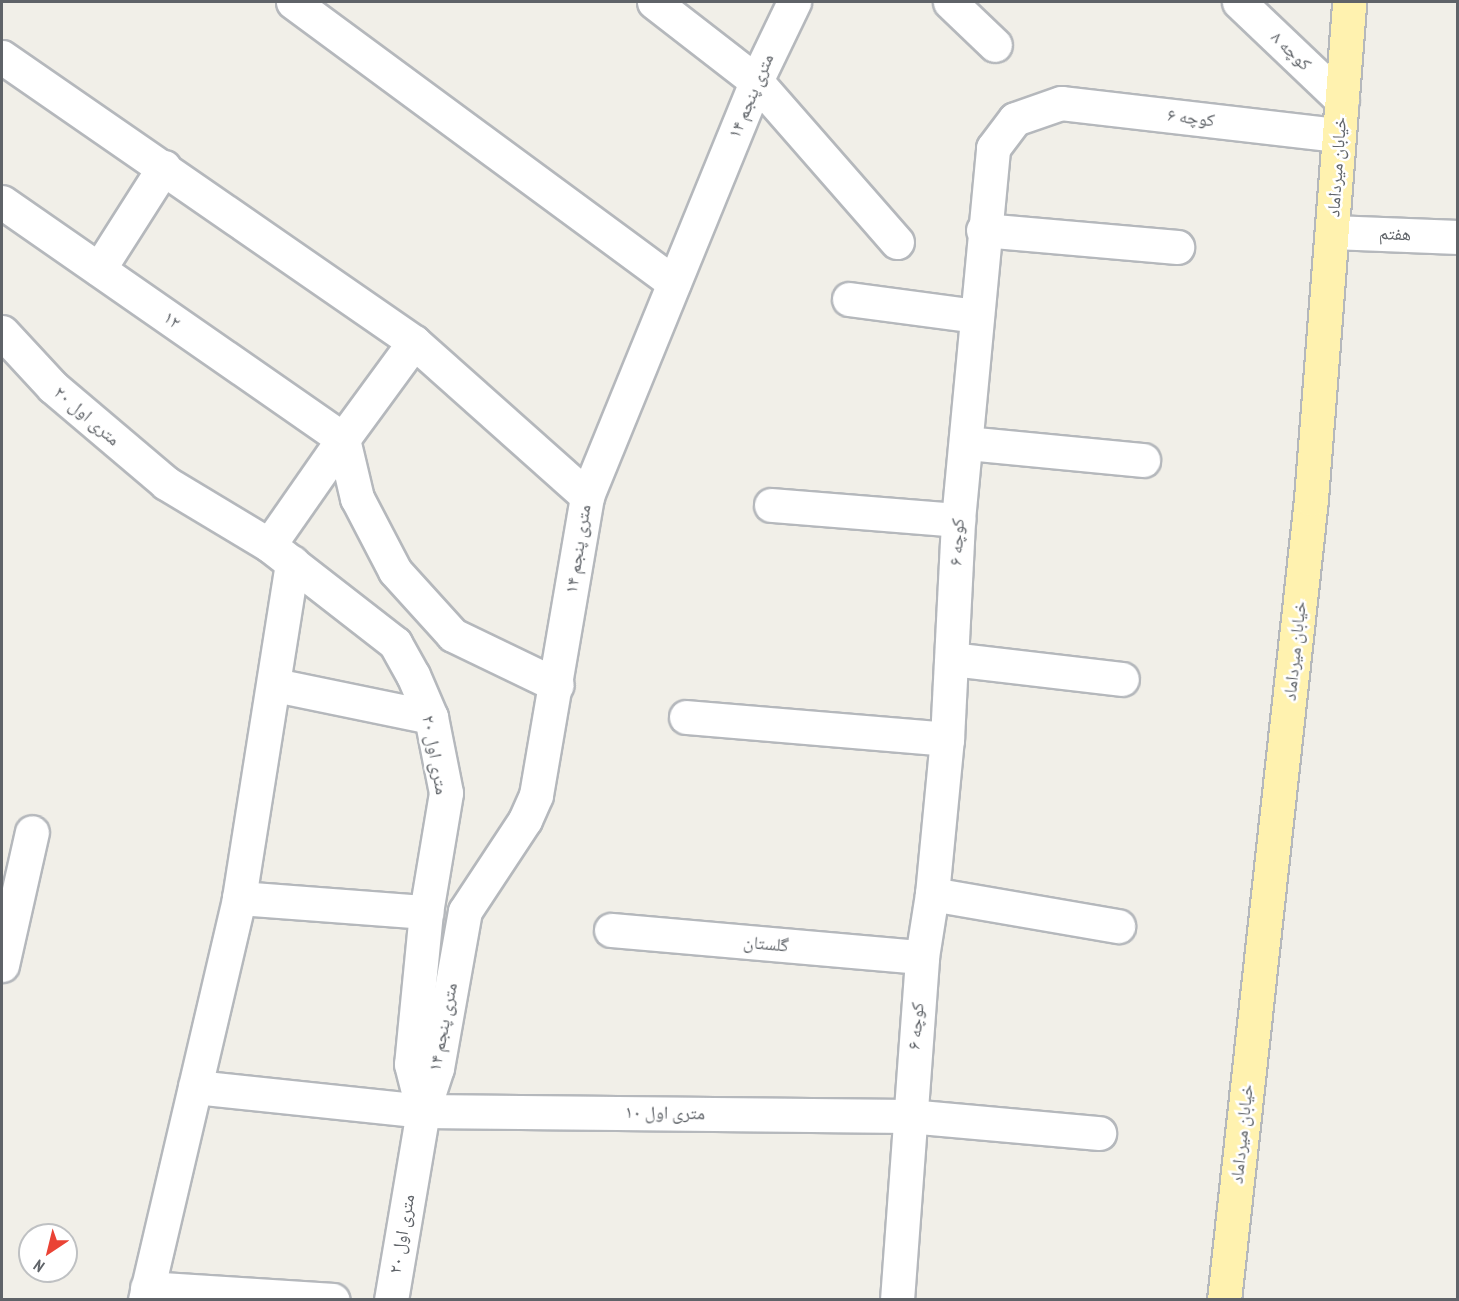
<!DOCTYPE html>
<meta charset="utf-8">
<style>
body{margin:0}
#map{position:relative;width:1459px;height:1301px;overflow:hidden;background:#f1efe8;font-family:"PT Sans Narrow","Noto Naskh Arabic",sans-serif}
div>[style]{position:absolute}
[style*='--x']{left:calc(var(--x)*1px);top:calc(var(--y)*1px);width:calc(var(--w)*1px);rotate:calc(var(--a)*1deg)}
.roads{filter:drop-shadow(2px 0 #b5b8bc) drop-shadow(-2px 0 #b5b8bc) drop-shadow(0 2px #b5b8bc) drop-shadow(0 -2px #b5b8bc)}
.minor>*{height:33px;margin:-16.5px;padding:0 16.5px;transform-origin:16.5px;border-radius:16.5px;background:#fff}
.major>*{height:33px;margin:-16.5px;padding:0 16.5px;transform-origin:16.5px;border-radius:16.5px;background:#fff2af}
span{translate:-50% -50%;white-space:nowrap;text-align:center;line-height:1.15;-webkit-text-stroke:5px #fff;paint-order:stroke}
.street-label{font-size:18px;color:#5f6368}
.frame{position:absolute;inset:0;border:3px solid #5f6368;pointer-events:none}
.north{position:absolute;left:18px;top:1223px;width:60px;height:60px;box-sizing:border-box;background:#fff;border:2px solid #bfc1c3;border-radius:50%;rotate:215deg;font-size:16px;font-weight:700;line-height:24px;text-align:center;color:#5f6368}
.north::after{content:'';display:block;margin:auto;width:21px;height:27px;background:#ea4335;clip-path:polygon(50% 0,100% 100%,50% 72%,0 100%)}
</style>
<div id="map">
<div class="roads">
<div class="minor">
<div style="--x:293;--y:2;--w:473;--a:36.4"></div>
<div style="--x:654;--y:2;--w:129;--a:37.8"></div>
<div style="--x:756;--y:81;--w:214;--a:48.8"></div>
<div style="--x:950;--y:2;--w:62;--a:43.7"></div>
<div style="--x:1239;--y:2;--w:142;--a:43.6"></div>
<div style="--x:2;--y:57;--w:501;--a:34.67"></div>
<div style="--x:414;--y:342;--w:232;--a:41.7"></div>
<div style="--x:2;--y:202;--w:415;--a:34.8"></div>
<div style="--x:343;--y:439;--w:129;--a:124.9"></div>
<div style="--x:983;--y:230;--w:195;--a:5"></div>
<div style="--x:1332;--y:232;--w:126;--a:2.3"></div>
<div style="--x:99;--y:269;--w:121;--a:-57.5"></div>
<div style="--x:849;--y:299;--w:129;--a:7.6"></div>
<div style="--x:2;--y:332;--w:75;--a:47.2"></div>
<div style="--x:53;--y:387;--w:148;--a:40.3"></div>
<div style="--x:166;--y:483;--w:120;--a:31"></div>
<div style="--x:269;--y:545;--w:160;--a:37.9"></div>
<div style="--x:395;--y:643;--w:37;--a:61"></div>
<div style="--x:413;--y:675;--w:46;--a:66.8"></div>
<div style="--x:431;--y:717;--w:77;--a:78.8"></div>
<div style="--x:446;--y:793;--w:121;--a:99.5"></div>
<div style="--x:426;--y:912;--w:153;--a:95.6"></div>
<div style="--x:411;--y:1064;--w:49;--a:75.7"></div>
<div style="--x:423;--y:1111;--w:192;--a:99.6"></div>
<div style="--x:414;--y:342;--w:120;--a:126.2"></div>
<div style="--x:343;--y:439;--w:61;--a:76.7"></div>
<div style="--x:357;--y:498;--w:82;--a:62.5"></div>
<div style="--x:395;--y:571;--w:86;--a:47.8"></div>
<div style="--x:453;--y:635;--w:115;--a:25.7"></div>
<div style="--x:966;--y:443;--w:178;--a:5.5"></div>
<div style="--x:771;--y:505;--w:188;--a:4.6"></div>
<div style="--x:952;--y:659;--w:171;--a:6.7"></div>
<div style="--x:275;--y:685;--w:159;--a:11.6"></div>
<div style="--x:686;--y:717;--w:262;--a:4.8"></div>
<div style="--x:932;--y:894;--w:189;--a:9.8"></div>
<div style="--x:239;--y:898;--w:188;--a:4.3"></div>
<div style="--x:611;--y:930;--w:312;--a:5"></div>
<div style="--x:2;--y:965;--w:136;--a:-77.3"></div>
<div style="--x:195;--y:1087;--w:229;--a:6"></div>
<div style="--x:423;--y:1111;--w:485;--a:0.6"></div>
<div style="--x:908;--y:1116;--w:192;--a:5.1"></div>
<div style="--x:423;--y:1111;--w:45;--a:-72"></div>
<div style="--x:437;--y:1068;--w:159;--a:-79.9"></div>
<div style="--x:465;--y:911;--w:109;--a:-56.6"></div>
<div style="--x:525;--y:820;--w:27;--a:-66"></div>
<div style="--x:536;--y:795;--w:303;--a:-80.3"></div>
<div style="--x:587;--y:496;--w:448;--a:-67.8"></div>
<div style="--x:756;--y:81;--w:88;--a:-64.3"></div>
<div style="--x:147;--y:1288;--w:186;--a:3.7"></div>
<div style="--x:145;--y:1300;--w:413;--a:-76.8"></div>
<div style="--x:239;--y:898;--w:340;--a:-81"></div>
<div style="--x:897;--y:1300;--w:344;--a:-85.8"></div>
<div style="--x:922;--y:957;--w:64;--a:-81"></div>
<div style="--x:932;--y:894;--w:156;--a:-84.5"></div>
<div style="--x:947;--y:739;--w:219;--a:-87.1"></div>
<div style="--x:958;--y:520;--w:374;--a:-84.6"></div>
<div style="--x:993;--y:148;--w:36;--a:-53"></div>
<div style="--x:1015;--y:119;--w:49;--a:-19.2"></div>
<div style="--x:1061;--y:103;--w:279;--a:6.6"></div>
</div>
<div class="major">
<div style="--x:1224;--y:1300;--w:806;--a:-83.8"></div>
<div style="--x:1311;--y:499;--w:498;--a:-85.6"></div>
</div>
</div>
<div class="street-label">
<span style="left:1291px;top:51px;rotate:44deg">کوچه ۸</span>
<span style="left:751px;top:96px;rotate:-67deg">۱۴ متری پنجم</span>
<span style="left:1191px;top:118px;rotate:7deg">کوچه ۶</span>
<span style="left:1337px;top:167px;rotate:-86deg">خیابان میرداماد</span>
<span style="left:1395px;top:234px;rotate:2deg">هفتم</span>
<span style="left:172px;top:320px;rotate:35deg">۱۲</span>
<span style="left:87px;top:416px;rotate:41deg">۲۰ متری اول</span>
<span style="left:957px;top:542px;rotate:-87deg">کوچه ۶</span>
<span style="left:578px;top:549px;rotate:-81deg">۱۴ متری پنجم</span>
<span style="left:1295px;top:651px;rotate:-84deg">خیابان میرداماد</span>
<span style="left:435px;top:755px;rotate:80deg">۲۰ متری اول</span>
<span style="left:766px;top:944px;rotate:5deg">گلستان</span>
<span style="left:916px;top:1026px;rotate:-85deg">کوچه ۶</span>
<span style="left:443px;top:1027px;rotate:-79deg">۱۴ متری پنجم</span>
<span style="left:665px;top:1113px;rotate:1deg">۱۰ متری اول</span>
<span style="left:1242px;top:1134px;rotate:-84deg">خیابان میرداماد</span>
<span style="left:402px;top:1234px;rotate:-80deg">۲۰ متری اول</span>
</div>
<div class="frame"></div>
<div class="north">N</div>
</div>
